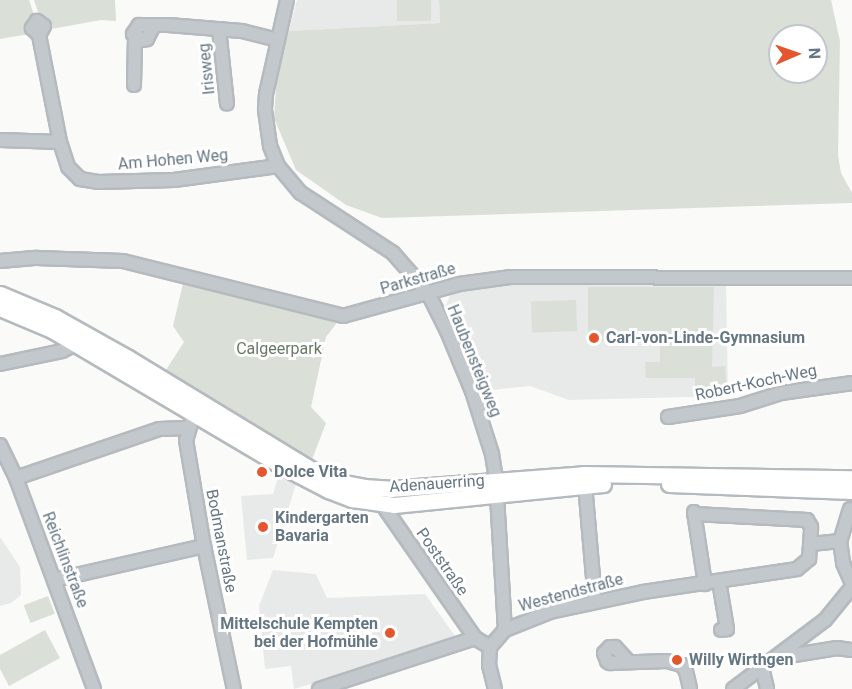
<!DOCTYPE html>
<meta charset="utf-8">
<style>
body{margin:0}
#map{position:relative;width:852px;height:689px;overflow:hidden;background:#fafaf8;font-family:Roboto,sans-serif}
div>[style]{position:absolute}
[style*='--x']{left:calc(var(--x)*1px);top:calc(var(--y)*1px);width:calc(var(--w)*1px);rotate:calc(var(--a)*1deg)}
.built>*{inset:0;background:#e8e9e9}
.green>*{inset:0;background:#dadfd7;transform-origin:0 0}
.roads{filter:drop-shadow(2px 0 #b5babe) drop-shadow(-2px 0 #b5babe) drop-shadow(0 2px #b5babe) drop-shadow(0 -2px #b5babe)}
.minor>*{height:12px;margin:-6px;padding:0 6px;transform-origin:6px;border-radius:6px;background:#c3c8cc}
.major>*{height:15px;margin:-7.5px;padding:0 7.5px;transform-origin:7.5px;border-radius:7.5px;background:#fff}
.dots>*{width:16px;height:16px;translate:-50% -50%;box-sizing:border-box;border:3px solid #fff;border-radius:50%}
span{translate:-50% -50%;white-space:nowrap;text-align:center;line-height:1.15;-webkit-text-stroke:6px #fff;paint-order:stroke}
.street-label{font-size:16px;color:#657683}
.poi-label{font-size:16px;color:#657683;font-weight:700}
.left{translate:0 -50%;text-align:left}
.right{translate:-100% -50%;text-align:right}
.park-label{font-size:16px;color:#687a64}
.north{position:absolute;left:768px;top:24px;width:60px;height:60px;box-sizing:border-box;background:#fff;border:2px solid #c1c8cd;border-radius:50%;rotate:88deg;font-size:16px;font-weight:700;line-height:24px;text-align:center;color:#657683}
.north::after{content:'';display:block;margin:auto;width:21px;height:27px;background:#e4572e;clip-path:polygon(50% 0,100% 100%,50% 72%,0 100%)}
</style>
<div id="map">
<div class="built">
<div style="clip-path:polygon(297px 0,439px 0,440px 23px,289px 31px)"></div>
<div style="clip-path:polygon(510px 281px,726px 283px,728px 396px,569px 400px,530px 386px,482px 391px,446px 305px,451px 293px,460px 287px)"></div>
<div style="clip-path:polygon(278px 477px,296px 484px,273px 558px,247px 560px,241px 496px,273px 494px)"></div>
<div style="clip-path:polygon(0 537px,20px 567px,21px 595px,11px 603px,0 606px)"></div>
<div style="clip-path:polygon(273px 570px,316px 574px,327px 598px,425px 594px,458px 640px,294px 689px,291px 666px,265px 669px,259px 606px)"></div>
</div>
<div class="green">
<div style="clip-path:polygon(0 0,29px 0,34px 15px,27px 24px,29px 34px,0 39px)"></div>
<div style="clip-path:polygon(34px 0,115px 0,116px 21px,101px 20px,51px 29px,49px 21px,39px 15px)"></div>
<div style="left:397px;top:0;width:34px;height:21px"></div>
<div style="clip-path:polygon(evenodd,439px 0,831px 0,840px 41px,838px 155px,841px 173px,852px 193px,852px 203px,382px 218px,346px 205px,296px 170px,274px 118px,277px 71px,289px 31px,440px 23px,439px 0,780px 36px,816px 36px,816px 72px,780px 72px,780px 36px)"></div>
<div style="clip-path:polygon(184px 279px,339px 320px,326px 337px,311px 407px,326px 423px,311px 462px,164px 373px,184px 342px,173px 326px)"></div>
<div style="clip-path:polygon(588px 287px,714px 287px,712px 367px,725px 366px,727px 393px,695px 394px,695px 378px,646px 378px,645px 362px,660px 362px,660px 341px,588px 341px)"></div>
<div style="left:576px;top:300px;width:31px;height:45px;rotate:88deg"></div>
<div style="left:48px;top:596px;width:19px;height:26px;rotate:69deg"></div>
<div style="clip-path:polygon(45px 630px,60px 658px,9px 686px,0 669px,0 655px)"></div>
</div>
<div class="roads">
<div class="minor">
<div style="--x:287;--y:0;--w:96;--a:102.6"></div>
<div style="--x:266;--y:94;--w:16;--a:94"></div>
<div style="--x:265;--y:110;--w:36;--a:82"></div>
<div style="--x:270;--y:146;--w:22;--a:68"></div>
<div style="--x:278;--y:166;--w:35;--a:50"></div>
<div style="--x:301;--y:193;--w:110;--a:33.1"></div>
<div style="--x:393;--y:253;--w:53;--a:48.8"></div>
<div style="--x:428;--y:293;--w:42;--a:63.4"></div>
<div style="--x:447;--y:331;--w:65;--a:67.4"></div>
<div style="--x:472;--y:391;--w:66;--a:72.4"></div>
<div style="--x:492;--y:454;--w:25;--a:81"></div>
<div style="--x:496;--y:479;--w:151;--a:86.6"></div>
<div style="--x:154;--y:25;--w:16;--a:117"></div>
<div style="--x:147;--y:39;--w:5;--a:169"></div>
<div style="--x:142;--y:40;--w:11;--a:-146"></div>
<div style="--x:133;--y:34;--w:11;--a:-56"></div>
<div style="--x:139;--y:25;--w:29;--a:0"></div>
<div style="--x:168;--y:25;--w:74;--a:4.6"></div>
<div style="--x:242;--y:31;--w:36;--a:14"></div>
<div style="--x:219;--y:29;--w:75;--a:83.9"></div>
<div style="--x:39;--y:35;--w:10;--a:-61"></div>
<div style="--x:44;--y:26;--w:9;--a:-144"></div>
<div style="--x:37;--y:21;--w:9;--a:126"></div>
<div style="--x:32;--y:28;--w:10;--a:45"></div>
<div style="--x:39;--y:35;--w:109;--a:78.9"></div>
<div style="--x:60;--y:142;--w:26;--a:72"></div>
<div style="--x:68;--y:167;--w:17;--a:45"></div>
<div style="--x:80;--y:179;--w:18;--a:9"></div>
<div style="--x:98;--y:182;--w:76;--a:-1.5"></div>
<div style="--x:174;--y:180;--w:105;--a:-7.7"></div>
<div style="--x:134;--y:85;--w:47;--a:-88.8"></div>
<div style="--x:0;--y:140;--w:60;--a:1.9"></div>
<div style="--x:0;--y:261;--w:37;--a:-5"></div>
<div style="--x:37;--y:258;--w:86;--a:2"></div>
<div style="--x:123;--y:261;--w:227;--a:14"></div>
<div style="--x:343;--y:316;--w:120;--a:-15.4"></div>
<div style="--x:459;--y:284;--w:51;--a:-7.8"></div>
<div style="--x:510;--y:277;--w:342;--a:0.2"></div>
<div style="--x:0;--y:364;--w:63;--a:-11.8"></div>
<div style="--x:62;--y:351;--w:22;--a:-27"></div>
<div style="--x:196;--y:406;--w:35;--a:106"></div>
<div style="--x:186;--y:440;--w:108;--a:80.4"></div>
<div style="--x:204;--y:546;--w:146;--a:78.2"></div>
<div style="--x:668;--y:417;--w:73;--a:-8.7"></div>
<div style="--x:740;--y:406;--w:43;--a:-17.6"></div>
<div style="--x:781;--y:393;--w:72;--a:-8"></div>
<div style="--x:0;--y:445;--w:37;--a:64"></div>
<div style="--x:16;--y:478;--w:225;--a:69.7"></div>
<div style="--x:16;--y:478;--w:151;--a:-18.9"></div>
<div style="--x:159;--y:429;--w:28;--a:-2"></div>
<div style="--x:585;--y:484;--w:116;--a:85.1"></div>
<div style="--x:382;--y:504;--w:163;--a:55.2"></div>
<div style="--x:475;--y:638;--w:17;--a:31"></div>
<div style="--x:850;--y:509;--w:34;--a:107"></div>
<div style="--x:840;--y:541;--w:22;--a:82"></div>
<div style="--x:843;--y:563;--w:22;--a:66"></div>
<div style="--x:694;--y:512;--w:73;--a:81.3"></div>
<div style="--x:811;--y:544;--w:29;--a:-6"></div>
<div style="--x:54;--y:580;--w:154;--a:-12.8"></div>
<div style="--x:719;--y:581;--w:49;--a:80.5"></div>
<div style="--x:727;--y:629;--w:6;--a:171"></div>
<div style="--x:490;--y:647;--w:23;--a:-49"></div>
<div style="--x:505;--y:630;--w:48;--a:-21.8"></div>
<div style="--x:550;--y:612;--w:95;--a:-12.1"></div>
<div style="--x:643;--y:592;--w:156;--a:-8.5"></div>
<div style="--x:797;--y:569;--w:16;--a:-40"></div>
<div style="--x:809;--y:559;--w:32;--a:-86"></div>
<div style="--x:811;--y:527;--w:8;--a:-120"></div>
<div style="--x:807;--y:520;--w:113;--a:-177"></div>
<div style="--x:490;--y:647;--w:18;--a:93"></div>
<div style="--x:489;--y:665;--w:25;--a:76"></div>
<div style="--x:776;--y:658;--w:62;--a:-9.3"></div>
<div style="--x:837;--y:648;--w:15;--a:8"></div>
<div style="--x:629;--y:662;--w:21;--a:-133"></div>
<div style="--x:615;--y:647;--w:5;--a:180"></div>
<div style="--x:610;--y:647;--w:8;--a:135"></div>
<div style="--x:604;--y:653;--w:9;--a:69"></div>
<div style="--x:607;--y:661;--w:4;--a:34"></div>
<div style="--x:610;--y:663;--w:57;--a:-2"></div>
<div style="--x:667;--y:661;--w:16;--a:15"></div>
<div style="--x:682;--y:665;--w:7;--a:56"></div>
<div style="--x:686;--y:671;--w:18;--a:77"></div>
<div style="--x:762;--y:667;--w:23;--a:77"></div>
<div style="--x:319;--y:689;--w:164;--a:-18.1"></div>
<div style="--x:733;--y:689;--w:115;--a:-36.9"></div>
<div style="--x:825;--y:620;--w:43;--a:-50.7"></div>
</div>
<div class="major">
<div style="--x:0;--y:294;--w:60;--a:22.7"></div>
<div style="--x:55;--y:317;--w:84;--a:29.3"></div>
<div style="--x:128;--y:358;--w:235;--a:31.3"></div>
<div style="--x:329;--y:480;--w:36;--a:11"></div>
<div style="--x:364;--y:487;--w:26;--a:4"></div>
<div style="--x:390;--y:489;--w:194;--a:-4.4"></div>
<div style="--x:583;--y:474;--w:269;--a:0.9"></div>
<div style="--x:0;--y:308;--w:56;--a:22.9"></div>
<div style="--x:52;--y:330;--w:269;--a:30.6"></div>
<div style="--x:284;--y:467;--w:50;--a:27.6"></div>
<div style="--x:328;--y:490;--w:26;--a:21"></div>
<div style="--x:352;--y:499;--w:42;--a:8.1"></div>
<div style="--x:394;--y:505;--w:210;--a:-5.7"></div>
<div style="--x:669;--y:484;--w:183;--a:2.2"></div>
</div>
</div>
<div class="dots">
<div style="left:594px;top:338px;background:#e4572e"></div>
<div style="left:262px;top:472px;background:#e4572e"></div>
<div style="left:263px;top:527px;background:#e4572e"></div>
<div style="left:390px;top:633px;background:#e4572e"></div>
<div style="left:677px;top:660px;background:#e4572e"></div>
</div>
<div class="street-label">
<span style="left:207px;top:69px;rotate:-96deg">Irisweg</span>
<span style="left:173px;top:160px;rotate:-5deg">Am Hohen Weg</span>
<span style="left:418px;top:279px;rotate:-16deg">Parkstraße</span>
<span style="left:474px;top:361px;rotate:68deg">Haubensteigweg</span>
<span style="left:756px;top:383px;rotate:-12deg">Robert-Koch-Weg</span>
<span style="left:437px;top:484px;rotate:-4deg">Adenauerring</span>
<span style="left:221px;top:541px;rotate:79deg">Bodmanstraße</span>
<span style="left:65px;top:560px;rotate:69deg">Reichlinstraße</span>
<span style="left:442px;top:562px;rotate:55deg">Poststraße</span>
<span style="left:571px;top:593px;rotate:-15deg">Westendstraße</span>
</div>
<div class="poi-label">
<span class="left" style="left:606px;top:338px">Carl-von-Linde-Gymnasium</span>
<span class="left" style="left:274px;top:472px">Dolce Vita</span>
<span class="left" style="left:275px;top:527px">Kindergarten<br>Bavaria</span>
<span class="right" style="left:378px;top:633px">Mittelschule Kempten<br>bei der Hofmühle</span>
<span class="left" style="left:689px;top:660px">Willy Wirthgen</span>
</div>
<div class="park-label">
<span style="left:279px;top:349px">Calgeerpark</span>
</div>
<div class="north">N</div>
</div>
